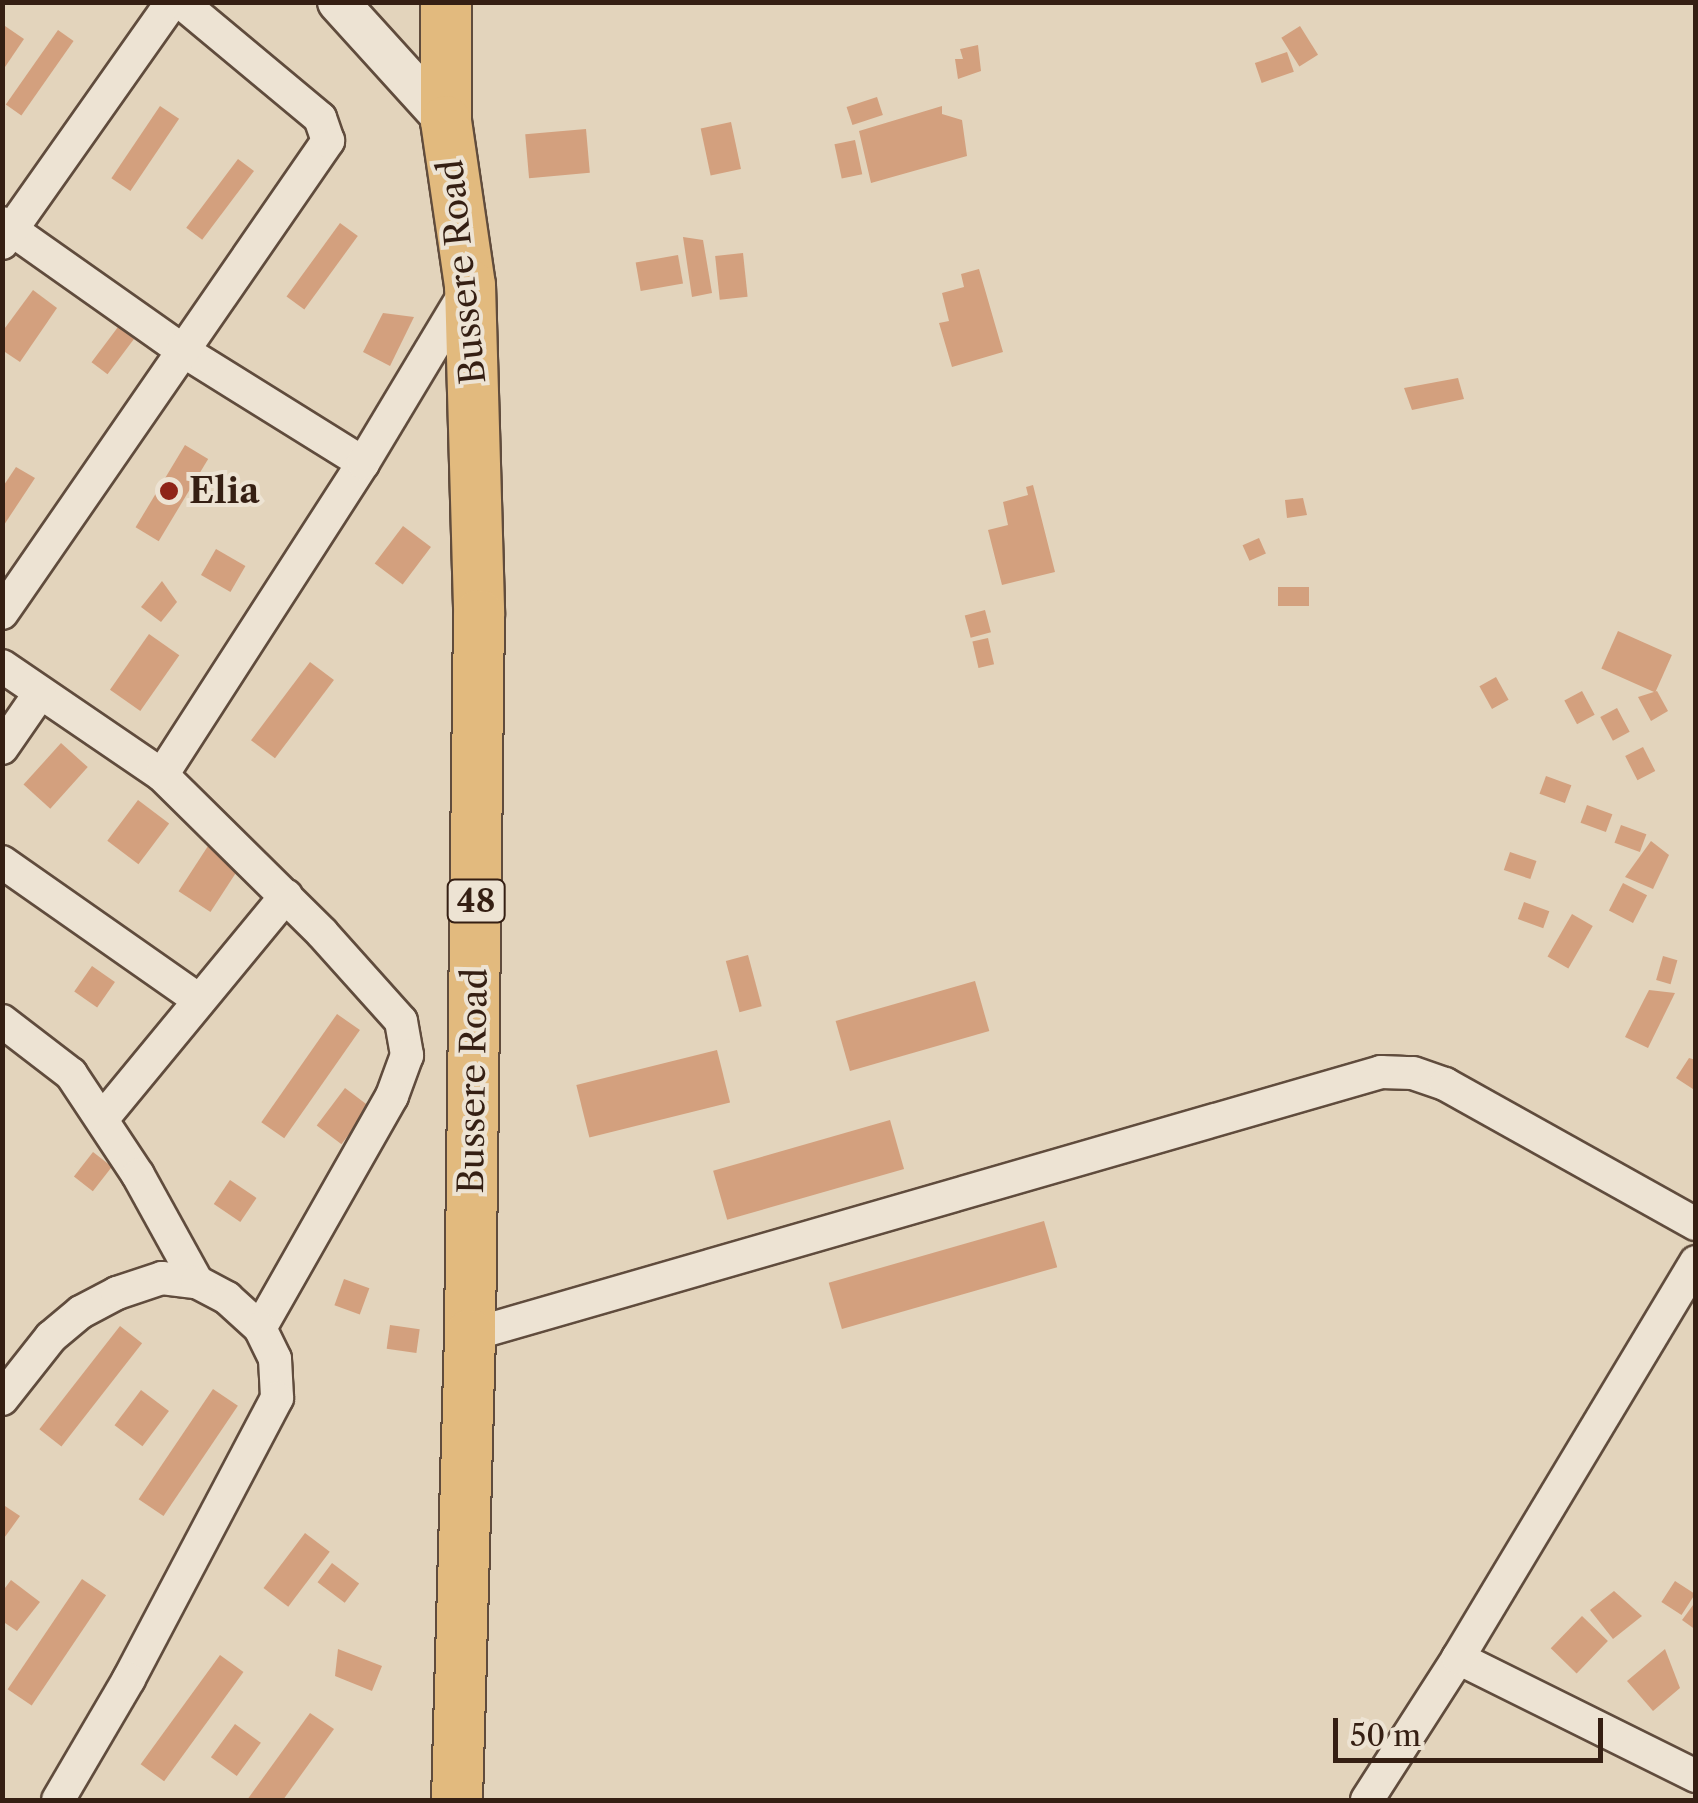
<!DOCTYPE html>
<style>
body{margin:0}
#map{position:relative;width:1698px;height:1803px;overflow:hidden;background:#e3d4bc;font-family:"Libre Caslon Text",serif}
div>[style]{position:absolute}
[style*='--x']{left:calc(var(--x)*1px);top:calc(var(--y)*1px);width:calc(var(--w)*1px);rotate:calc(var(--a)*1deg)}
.building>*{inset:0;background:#d3a07e;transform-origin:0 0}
.roads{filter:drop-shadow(2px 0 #604c3d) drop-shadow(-2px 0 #604c3d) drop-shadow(0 2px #604c3d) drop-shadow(0 -2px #604c3d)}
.minor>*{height:32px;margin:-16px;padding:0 16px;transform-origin:16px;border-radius:16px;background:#ede3d3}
.tertiary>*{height:40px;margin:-20px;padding:0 20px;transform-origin:20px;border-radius:20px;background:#ede3d3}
.primary>*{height:50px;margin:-25px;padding:0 25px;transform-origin:25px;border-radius:25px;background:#e2ba7e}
.dots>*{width:28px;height:28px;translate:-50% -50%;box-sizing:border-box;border:5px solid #ede3d3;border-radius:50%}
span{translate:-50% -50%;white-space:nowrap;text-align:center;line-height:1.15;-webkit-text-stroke:8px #ede3d3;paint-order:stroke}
.shield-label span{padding:2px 8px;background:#ede3d3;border:2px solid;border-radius:8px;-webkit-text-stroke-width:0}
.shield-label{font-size:32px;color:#351f13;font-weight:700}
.street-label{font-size:35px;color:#351f13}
.poi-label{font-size:35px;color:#351f13;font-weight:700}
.left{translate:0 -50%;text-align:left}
.frame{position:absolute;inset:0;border:5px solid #351f13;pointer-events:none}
.scale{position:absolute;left:1333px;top:1718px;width:270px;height:45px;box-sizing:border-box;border:5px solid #351f13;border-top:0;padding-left:12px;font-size:30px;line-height:35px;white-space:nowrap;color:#351f13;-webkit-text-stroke:8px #ede3d3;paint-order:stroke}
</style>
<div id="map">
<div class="building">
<div style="clip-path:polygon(5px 26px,24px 39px,5px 67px,2px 29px)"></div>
<div style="left:1300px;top:26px;width:34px;height:22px;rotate:58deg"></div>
<div style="left:58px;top:30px;width:19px;height:91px;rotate:35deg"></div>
<div style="clip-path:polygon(978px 45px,981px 71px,958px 79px,955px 59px,963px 59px,960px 49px)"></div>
<div style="left:1287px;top:52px;width:21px;height:34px;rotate:71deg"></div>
<div style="left:877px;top:97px;width:19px;height:32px;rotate:72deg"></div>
<div style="left:160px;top:106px;width:23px;height:87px;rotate:34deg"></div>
<div style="clip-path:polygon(942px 106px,942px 114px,962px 120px,967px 156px,871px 183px,859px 131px)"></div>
<div style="left:731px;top:122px;width:48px;height:31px;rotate:78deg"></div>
<div style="left:586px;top:129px;width:44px;height:61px;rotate:85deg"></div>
<div style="left:855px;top:140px;width:35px;height:21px;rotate:78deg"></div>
<div style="left:238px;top:159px;width:20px;height:86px;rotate:37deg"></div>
<div style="left:340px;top:223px;width:22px;height:91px;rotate:36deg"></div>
<div style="clip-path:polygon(683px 237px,703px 240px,712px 293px,692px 297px)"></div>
<div style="left:743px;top:253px;width:44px;height:28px;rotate:84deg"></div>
<div style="left:678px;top:255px;width:29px;height:43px;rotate:80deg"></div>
<div style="clip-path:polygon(979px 269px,1003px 352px,952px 367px,939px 323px,949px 321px,942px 293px,964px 287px,961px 274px)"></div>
<div style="clip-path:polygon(33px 290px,57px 308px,20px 362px,2px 350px,2px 332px)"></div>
<div style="clip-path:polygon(383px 313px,414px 317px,390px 366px,363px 352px)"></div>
<div style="left:118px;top:327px;width:20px;height:44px;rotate:37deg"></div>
<div style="clip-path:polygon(1458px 378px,1464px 399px,1412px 410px,1404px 388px)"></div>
<div style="left:185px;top:445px;width:27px;height:96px;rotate:31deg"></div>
<div style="clip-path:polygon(16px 467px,35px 478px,2px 528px,2px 488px)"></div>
<div style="clip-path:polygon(1033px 485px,1055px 572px,1002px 585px,988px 530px,1008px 525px,1003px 502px,1028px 495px,1026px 487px)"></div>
<div style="clip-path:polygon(1303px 498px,1307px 515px,1287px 518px,1285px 500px)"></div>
<div style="left:403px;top:526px;width:35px;height:47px;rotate:37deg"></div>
<div style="left:1259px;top:538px;width:17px;height:18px;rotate:66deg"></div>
<div style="left:216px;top:549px;width:34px;height:30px;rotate:30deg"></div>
<div style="clip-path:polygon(162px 581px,177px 602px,161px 622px,141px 607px)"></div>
<div style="left:1309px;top:587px;width:19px;height:31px;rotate:90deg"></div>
<div style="left:985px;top:610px;width:23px;height:21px;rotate:75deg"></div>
<div style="left:1618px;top:631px;width:59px;height:41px;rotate:24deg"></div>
<div style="left:149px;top:634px;width:37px;height:68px;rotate:35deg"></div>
<div style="left:988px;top:638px;width:27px;height:16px;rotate:77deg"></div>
<div style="left:310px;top:662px;width:30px;height:98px;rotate:37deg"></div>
<div style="left:1496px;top:677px;width:26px;height:19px;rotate:61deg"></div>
<div style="left:1582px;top:691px;width:27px;height:20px;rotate:62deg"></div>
<div style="clip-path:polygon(1657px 691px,1668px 711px,1651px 721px,1638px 697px)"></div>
<div style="left:1617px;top:708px;width:27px;height:19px;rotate:62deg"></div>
<div style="left:61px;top:743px;width:36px;height:56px;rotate:42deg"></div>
<div style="left:1643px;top:747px;width:27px;height:20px;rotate:63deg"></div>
<div style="left:1546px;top:776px;width:27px;height:19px;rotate:20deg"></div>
<div style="left:138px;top:800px;width:39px;height:51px;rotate:37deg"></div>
<div style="left:1587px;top:805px;width:27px;height:19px;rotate:20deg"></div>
<div style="left:1621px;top:825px;width:27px;height:19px;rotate:20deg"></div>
<div style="clip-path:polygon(1651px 841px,1669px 855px,1653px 889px,1625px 877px)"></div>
<div style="left:208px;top:846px;width:38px;height:54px;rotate:33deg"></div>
<div style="left:1510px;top:852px;width:28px;height:19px;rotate:19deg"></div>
<div style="left:1623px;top:883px;width:27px;height:31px;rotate:27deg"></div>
<div style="left:1524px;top:902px;width:27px;height:18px;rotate:20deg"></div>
<div style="left:1572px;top:914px;width:24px;height:49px;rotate:30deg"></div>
<div style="left:748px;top:955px;width:53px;height:23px;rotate:75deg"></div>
<div style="left:1663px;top:956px;width:15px;height:25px;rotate:16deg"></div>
<div style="left:92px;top:966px;width:28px;height:31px;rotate:35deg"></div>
<div style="left:975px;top:981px;width:52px;height:145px;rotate:74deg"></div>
<div style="clip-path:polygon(1649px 990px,1675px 993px,1648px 1048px,1625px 1037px)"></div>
<div style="left:337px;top:1014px;width:28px;height:132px;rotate:35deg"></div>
<div style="left:717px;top:1050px;width:54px;height:145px;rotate:76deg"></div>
<div style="clip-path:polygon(1689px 1058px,1696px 1060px,1696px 1091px,1676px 1078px)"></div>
<div style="left:345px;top:1088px;width:31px;height:47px;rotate:37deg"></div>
<div style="left:890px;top:1120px;width:51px;height:184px;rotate:74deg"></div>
<div style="left:93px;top:1152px;width:24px;height:31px;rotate:38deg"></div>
<div style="left:230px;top:1180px;width:32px;height:29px;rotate:34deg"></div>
<div style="left:1044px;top:1221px;width:48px;height:224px;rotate:74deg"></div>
<div style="left:344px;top:1279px;width:27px;height:28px;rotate:20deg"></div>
<div style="left:390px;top:1325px;width:30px;height:24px;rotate:8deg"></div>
<div style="left:120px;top:1326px;width:28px;height:131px;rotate:38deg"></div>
<div style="left:213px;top:1389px;width:30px;height:133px;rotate:34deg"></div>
<div style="left:141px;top:1390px;width:35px;height:44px;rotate:37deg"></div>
<div style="clip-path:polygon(2px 1504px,20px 1516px,2px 1541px)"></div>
<div style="left:305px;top:1533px;width:31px;height:69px;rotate:37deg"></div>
<div style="left:332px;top:1563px;width:34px;height:24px;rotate:37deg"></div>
<div style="left:82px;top:1579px;width:29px;height:133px;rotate:34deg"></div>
<div style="clip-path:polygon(11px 1580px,40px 1602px,17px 1631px,2px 1621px,2px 1592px)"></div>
<div style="left:1675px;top:1581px;width:24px;height:25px;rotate:33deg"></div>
<div style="clip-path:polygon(1614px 1591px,1642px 1616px,1613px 1639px,1590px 1610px)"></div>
<div style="clip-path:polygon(1696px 1601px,1696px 1630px,1682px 1620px)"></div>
<div style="left:1582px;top:1616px;width:36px;height:45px;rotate:44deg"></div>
<div style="clip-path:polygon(338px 1649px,382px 1666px,372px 1691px,335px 1676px)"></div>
<div style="clip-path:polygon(1665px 1649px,1680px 1688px,1653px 1711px,1627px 1681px)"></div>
<div style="left:220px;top:1655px;width:29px;height:135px;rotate:36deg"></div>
<div style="clip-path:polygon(310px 1713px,334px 1729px,283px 1800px,247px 1800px)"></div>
<div style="left:235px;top:1724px;width:32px;height:41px;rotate:36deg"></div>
</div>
<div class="roads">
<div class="minor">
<div style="--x:2;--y:223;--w:224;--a:35.2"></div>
<div style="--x:185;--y:352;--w:210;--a:31.9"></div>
<div style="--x:2;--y:243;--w:295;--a:-54.8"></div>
<div style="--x:2;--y:613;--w:574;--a:-55.37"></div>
<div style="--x:328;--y:141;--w:24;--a:-109"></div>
<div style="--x:320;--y:118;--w:181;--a:-140.2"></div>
<div style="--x:2;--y:666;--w:194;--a:34.3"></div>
<div style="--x:162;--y:775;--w:225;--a:44.6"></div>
<div style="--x:322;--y:933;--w:118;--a:48.1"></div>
<div style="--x:401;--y:1021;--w:35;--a:80"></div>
<div style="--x:407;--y:1055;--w:44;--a:110.1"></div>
<div style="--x:392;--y:1096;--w:267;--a:119.6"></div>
<div style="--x:2;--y:748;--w:67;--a:-55.4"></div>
<div style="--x:162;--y:775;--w:371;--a:-57.2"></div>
<div style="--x:363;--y:463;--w:204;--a:-59"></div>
<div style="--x:2;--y:862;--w:241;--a:35"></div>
<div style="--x:2;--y:1021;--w:87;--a:37.5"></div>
<div style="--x:71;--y:1074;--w:121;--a:56.4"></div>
<div style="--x:138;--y:1175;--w:122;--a:61.1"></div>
<div style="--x:103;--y:1118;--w:288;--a:-50.5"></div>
<div style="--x:470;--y:1335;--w:948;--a:-16.1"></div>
<div style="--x:1381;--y:1072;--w:32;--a:2"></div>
<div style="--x:1413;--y:1073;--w:34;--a:19"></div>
<div style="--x:1445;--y:1084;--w:287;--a:29.2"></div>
<div style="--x:2;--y:1399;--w:79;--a:-51.7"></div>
<div style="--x:51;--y:1337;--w:39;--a:-40"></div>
<div style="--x:81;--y:1312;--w:41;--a:-27.8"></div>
<div style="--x:117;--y:1293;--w:47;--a:-18.4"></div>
<div style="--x:162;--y:1278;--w:35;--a:7"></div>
<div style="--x:197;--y:1282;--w:34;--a:28"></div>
<div style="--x:227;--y:1298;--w:45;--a:42.3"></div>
<div style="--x:260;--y:1328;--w:34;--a:64"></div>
<div style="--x:275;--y:1359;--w:39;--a:87"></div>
<div style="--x:277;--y:1398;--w:318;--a:117.8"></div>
<div style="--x:129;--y:1679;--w:140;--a:120.4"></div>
<div style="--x:1458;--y:1658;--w:266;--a:26.4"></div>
<div style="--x:1367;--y:1800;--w:169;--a:-57.3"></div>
<div style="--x:1458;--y:1658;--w:462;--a:-59"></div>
</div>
<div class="tertiary">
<div style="--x:338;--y:2;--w:161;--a:47.8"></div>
</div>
<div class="primary">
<div style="--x:446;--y:2;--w:119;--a:90"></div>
<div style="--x:446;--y:121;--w:166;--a:81.7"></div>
<div style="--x:470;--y:285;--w:330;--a:88.4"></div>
<div style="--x:479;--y:615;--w:720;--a:90.72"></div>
<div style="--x:470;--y:1335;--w:465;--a:91.6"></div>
</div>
</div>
<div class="dots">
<div style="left:169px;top:491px;background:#8f2418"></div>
</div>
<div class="shield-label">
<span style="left:476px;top:901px">48</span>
</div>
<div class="street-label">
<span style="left:462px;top:272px;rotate:-96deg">Bussere Road</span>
<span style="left:473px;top:1081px;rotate:-89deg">Bussere Road</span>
</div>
<div class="poi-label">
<span class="left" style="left:189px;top:491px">Elia</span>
</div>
<div class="frame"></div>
<div class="scale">50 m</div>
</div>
